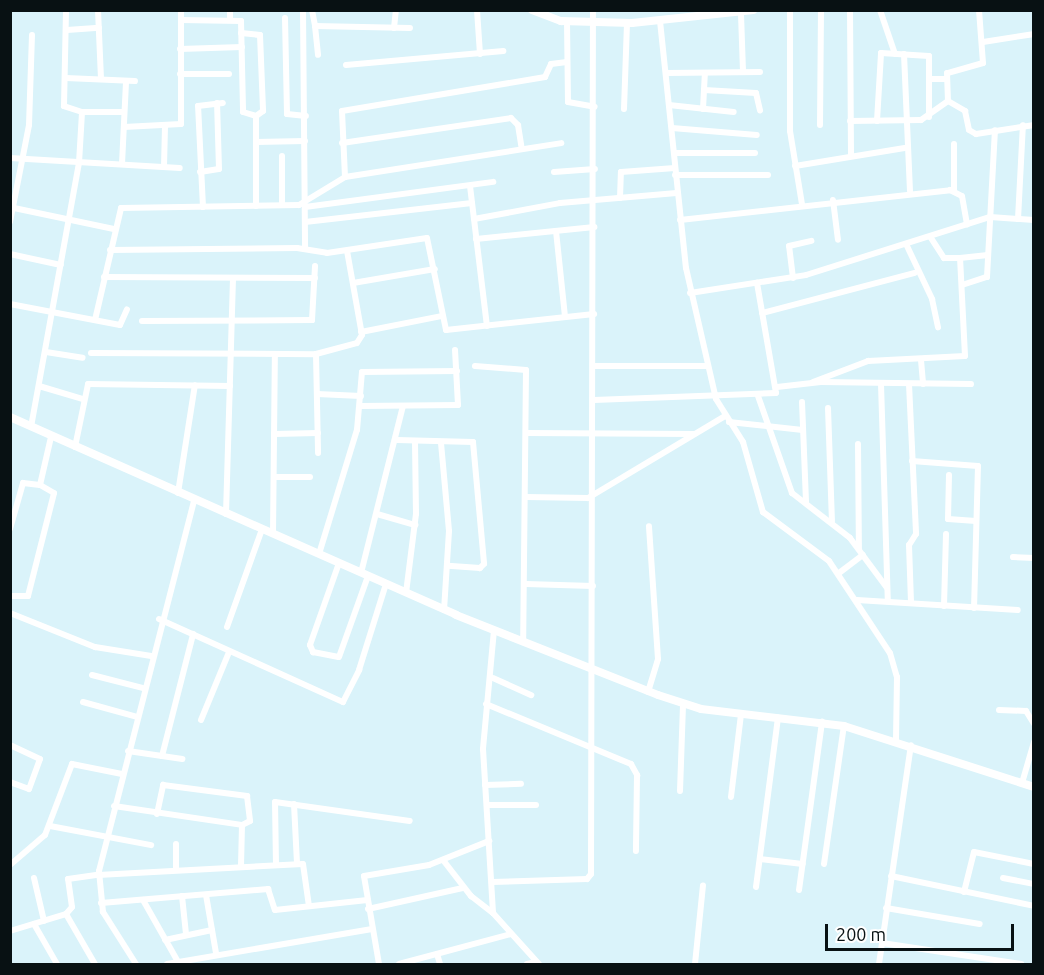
<!DOCTYPE html>
<style>
body{margin:0}
#map{position:relative;width:1044px;height:975px;overflow:hidden;background:#daf3fa;font-family:Ubuntu,sans-serif}
div>[style]{position:absolute}
[style*='--x']{left:calc(var(--x)*1px);top:calc(var(--y)*1px);width:calc(var(--w)*1px);rotate:calc(var(--a)*1deg)}
.minor>*{height:6px;margin:-3px;padding:0 3px;transform-origin:3px;border-radius:3px;background:#fff}
.tertiary>*{height:8px;margin:-4px;padding:0 4px;transform-origin:4px;border-radius:4px;background:#fff}
span{translate:-50% -50%;white-space:nowrap;text-align:center;line-height:1.15;-webkit-text-stroke:5px #fff;paint-order:stroke}
.frame{position:absolute;inset:0;border:12px solid #081113;pointer-events:none}
.scale{position:absolute;left:825px;top:924px;width:189px;height:27px;box-sizing:border-box;border:3px solid #081113;border-top:0;padding-left:8px;font-size:18px;line-height:21px;white-space:nowrap;color:#081113;-webkit-text-stroke:4px #fff;paint-order:stroke}
</style>
<div id="map">
<div class="minor">
<div style="--x:98;--y:10;--w:69;--a:87.5"></div>
<div style="--x:230;--y:10;--w:10;--a:90"></div>
<div style="--x:303;--y:10;--w:239;--a:89.5"></div>
<div style="--x:312;--y:10;--w:16;--a:79"></div>
<div style="--x:315;--y:26;--w:95;--a:1.2"></div>
<div style="--x:477;--y:10;--w:44;--a:86.1"></div>
<div style="--x:790;--y:10;--w:121;--a:90"></div>
<div style="--x:790;--y:131;--w:74;--a:80.7"></div>
<div style="--x:850;--y:10;--w:146;--a:89.6"></div>
<div style="--x:880;--y:10;--w:46;--a:71.2"></div>
<div style="--x:979;--y:10;--w:53;--a:85.7"></div>
<div style="--x:983;--y:63;--w:37;--a:164"></div>
<div style="--x:947;--y:73;--w:28;--a:88"></div>
<div style="--x:948;--y:101;--w:20;--a:30"></div>
<div style="--x:965;--y:111;--w:19;--a:78"></div>
<div style="--x:969;--y:130;--w:8;--a:30"></div>
<div style="--x:976;--y:134;--w:59;--a:-8.8"></div>
<div style="--x:741;--y:14;--w:58;--a:88"></div>
<div style="--x:285;--y:18;--w:96;--a:88.8"></div>
<div style="--x:287;--y:114;--w:19;--a:6"></div>
<div style="--x:181;--y:20;--w:60;--a:1"></div>
<div style="--x:241;--y:21;--w:91;--a:88.7"></div>
<div style="--x:243;--y:112;--w:14;--a:17"></div>
<div style="--x:256;--y:116;--w:90;--a:90"></div>
<div style="--x:567;--y:21;--w:81;--a:89.3"></div>
<div style="--x:568;--y:102;--w:27;--a:10"></div>
<div style="--x:660;--y:21;--w:248;--a:84"></div>
<div style="--x:686;--y:268;--w:134;--a:77.1"></div>
<div style="--x:716;--y:399;--w:51;--a:57.9"></div>
<div style="--x:743;--y:442;--w:73;--a:74.1"></div>
<div style="--x:763;--y:512;--w:82;--a:36.6"></div>
<div style="--x:829;--y:561;--w:110;--a:56.5"></div>
<div style="--x:890;--y:653;--w:25;--a:74"></div>
<div style="--x:897;--y:677;--w:62;--a:90.9"></div>
<div style="--x:315;--y:26;--w:29;--a:84"></div>
<div style="--x:394;--y:28;--w:18;--a:-84"></div>
<div style="--x:67;--y:30;--w:32;--a:-4"></div>
<div style="--x:241;--y:33;--w:19;--a:6"></div>
<div style="--x:260;--y:35;--w:76;--a:87.7"></div>
<div style="--x:263;--y:111;--w:9;--a:144"></div>
<div style="--x:983;--y:42;--w:52;--a:-8.9"></div>
<div style="--x:180;--y:49;--w:62;--a:-1.8"></div>
<div style="--x:904;--y:54;--w:137;--a:87.5"></div>
<div style="--x:346;--y:65;--w:158;--a:-5.1"></div>
<div style="--x:666;--y:73;--w:94;--a:-0.6"></div>
<div style="--x:180;--y:74;--w:49;--a:0"></div>
<div style="--x:66;--y:78;--w:69;--a:2.5"></div>
<div style="--x:930;--y:79;--w:16;--a:0"></div>
<div style="--x:704;--y:90;--w:52;--a:3.3"></div>
<div style="--x:756;--y:93;--w:18;--a:77"></div>
<div style="--x:669;--y:105;--w:65;--a:6.1"></div>
<div style="--x:624;--y:109;--w:86;--a:-88"></div>
<div style="--x:703;--y:109;--w:36;--a:-87"></div>
<div style="--x:82;--y:112;--w:42;--a:0"></div>
<div style="--x:850;--y:121;--w:71;--a:-0.8"></div>
<div style="--x:921;--y:120;--w:33;--a:-35"></div>
<div style="--x:877;--y:121;--w:68;--a:-86.6"></div>
<div style="--x:881;--y:53;--w:48;--a:3.6"></div>
<div style="--x:929;--y:56;--w:61;--a:90"></div>
<div style="--x:820;--y:125;--w:115;--a:-89.5"></div>
<div style="--x:124;--y:127;--w:57;--a:-3"></div>
<div style="--x:181;--y:124;--w:114;--a:-90"></div>
<div style="--x:672;--y:128;--w:85;--a:4.7"></div>
<div style="--x:256;--y:142;--w:49;--a:-1.2"></div>
<div style="--x:342;--y:143;--w:171;--a:-8.4"></div>
<div style="--x:511;--y:118;--w:10;--a:45"></div>
<div style="--x:518;--y:125;--w:24;--a:81"></div>
<div style="--x:954;--y:144;--w:46;--a:90"></div>
<div style="--x:674;--y:153;--w:81;--a:0"></div>
<div style="--x:10;--y:158;--w:170;--a:3.4"></div>
<div style="--x:122;--y:164;--w:83;--a:-87.2"></div>
<div style="--x:795;--y:166;--w:111;--a:-9.3"></div>
<div style="--x:164;--y:167;--w:41;--a:-88.6"></div>
<div style="--x:200;--y:172;--w:19;--a:-9"></div>
<div style="--x:219;--y:169;--w:66;--a:-91.7"></div>
<div style="--x:554;--y:172;--w:41;--a:-4.2"></div>
<div style="--x:675;--y:175;--w:93;--a:0"></div>
<div style="--x:345;--y:177;--w:66;--a:-92.6"></div>
<div style="--x:342;--y:111;--w:206;--a:-9.5"></div>
<div style="--x:545;--y:77;--w:14;--a:-65"></div>
<div style="--x:551;--y:64;--w:16;--a:-7"></div>
<div style="--x:470;--y:186;--w:141;--a:83.1"></div>
<div style="--x:620;--y:198;--w:26;--a:-88"></div>
<div style="--x:621;--y:172;--w:54;--a:-4.2"></div>
<div style="--x:833;--y:200;--w:40;--a:82.9"></div>
<div style="--x:282;--y:205;--w:49;--a:-90"></div>
<div style="--x:203;--y:207;--w:101;--a:-92.8"></div>
<div style="--x:198;--y:106;--w:25;--a:-7"></div>
<div style="--x:305;--y:207;--w:190;--a:-7.6"></div>
<div style="--x:14;--y:208;--w:102;--a:11.9"></div>
<div style="--x:474;--y:219;--w:87;--a:-10.5"></div>
<div style="--x:560;--y:203;--w:117;--a:-4.9"></div>
<div style="--x:1018;--y:219;--w:94;--a:-87"></div>
<div style="--x:680;--y:220;--w:272;--a:-6.3"></div>
<div style="--x:950;--y:190;--w:13;--a:27"></div>
<div style="--x:962;--y:196;--w:29;--a:80"></div>
<div style="--x:10;--y:222;--w:99;--a:-78.9"></div>
<div style="--x:29;--y:125;--w:90;--a:-88.1"></div>
<div style="--x:305;--y:222;--w:168;--a:-6.5"></div>
<div style="--x:556;--y:231;--w:86;--a:84"></div>
<div style="--x:476;--y:239;--w:119;--a:-5.8"></div>
<div style="--x:907;--y:246;--w:59;--a:64.7"></div>
<div style="--x:932;--y:299;--w:29;--a:78"></div>
<div style="--x:110;--y:250;--w:187;--a:-0.6"></div>
<div style="--x:297;--y:248;--w:30;--a:9"></div>
<div style="--x:327;--y:253;--w:101;--a:-8.5"></div>
<div style="--x:427;--y:238;--w:94;--a:78.3"></div>
<div style="--x:446;--y:330;--w:149;--a:-6.2"></div>
<div style="--x:10;--y:254;--w:52;--a:12.2"></div>
<div style="--x:960;--y:258;--w:28;--a:-6"></div>
<div style="--x:104;--y:277;--w:211;--a:0.3"></div>
<div style="--x:793;--y:278;--w:32;--a:-97"></div>
<div style="--x:789;--y:246;--w:23;--a:-13"></div>
<div style="--x:353;--y:283;--w:83;--a:-9.7"></div>
<div style="--x:962;--y:285;--w:26;--a:-18"></div>
<div style="--x:987;--y:277;--w:147;--a:-86.9"></div>
<div style="--x:690;--y:293;--w:117;--a:-8.8"></div>
<div style="--x:806;--y:275;--w:193;--a:-17.5"></div>
<div style="--x:990;--y:217;--w:44;--a:3.9"></div>
<div style="--x:10;--y:304;--w:112;--a:10.8"></div>
<div style="--x:120;--y:325;--w:17;--a:-66"></div>
<div style="--x:762;--y:313;--w:158;--a:-14.7"></div>
<div style="--x:95;--y:320;--w:115;--a:-76.9"></div>
<div style="--x:121;--y:208;--w:178;--a:-1"></div>
<div style="--x:299;--y:205;--w:54;--a:-31.3"></div>
<div style="--x:345;--y:177;--w:219;--a:-8.9"></div>
<div style="--x:142;--y:321;--w:170;--a:-0.3"></div>
<div style="--x:312;--y:320;--w:54;--a:-86.8"></div>
<div style="--x:361;--y:332;--w:83;--a:-11.2"></div>
<div style="--x:46;--y:352;--w:37;--a:9"></div>
<div style="--x:91;--y:353;--w:225;--a:0.3"></div>
<div style="--x:316;--y:354;--w:42;--a:-15"></div>
<div style="--x:357;--y:343;--w:9;--a:-58"></div>
<div style="--x:362;--y:335;--w:85;--a:-100.1"></div>
<div style="--x:316;--y:354;--w:99;--a:88.8"></div>
<div style="--x:921;--y:360;--w:24;--a:85"></div>
<div style="--x:475;--y:366;--w:51;--a:4.5"></div>
<div style="--x:526;--y:370;--w:272;--a:90.6"></div>
<div style="--x:594;--y:366;--w:112;--a:0"></div>
<div style="--x:813;--y:382;--w:59;--a:-20.9"></div>
<div style="--x:868;--y:361;--w:97;--a:-3"></div>
<div style="--x:965;--y:356;--w:98;--a:-92.9"></div>
<div style="--x:960;--y:258;--w:16;--a:180"></div>
<div style="--x:944;--y:258;--w:24;--a:-123"></div>
<div style="--x:881;--y:384;--w:217;--a:88.2"></div>
<div style="--x:909;--y:384;--w:150;--a:87.3"></div>
<div style="--x:916;--y:534;--w:13;--a:122"></div>
<div style="--x:909;--y:545;--w:57;--a:88"></div>
<div style="--x:39;--y:386;--w:46;--a:16.5"></div>
<div style="--x:777;--y:387;--w:44;--a:-6.5"></div>
<div style="--x:821;--y:382;--w:150;--a:0.8"></div>
<div style="--x:317;--y:394;--w:44;--a:2.6"></div>
<div style="--x:758;--y:396;--w:103;--a:70.7"></div>
<div style="--x:792;--y:493;--w:73;--a:37.8"></div>
<div style="--x:850;--y:538;--w:62;--a:53.5"></div>
<div style="--x:594;--y:400;--w:182;--a:-2.2"></div>
<div style="--x:776;--y:393;--w:112;--a:-99.8"></div>
<div style="--x:802;--y:402;--w:101;--a:87.7"></div>
<div style="--x:361;--y:406;--w:97;--a:-0.6"></div>
<div style="--x:458;--y:405;--w:55;--a:-93.1"></div>
<div style="--x:828;--y:408;--w:113;--a:88"></div>
<div style="--x:729;--y:422;--w:74;--a:6.2"></div>
<div style="--x:31;--y:427;--w:268;--a:-79.7"></div>
<div style="--x:79;--y:163;--w:51;--a:-86.6"></div>
<div style="--x:82;--y:112;--w:19;--a:-162"></div>
<div style="--x:64;--y:106;--w:96;--a:-88.8"></div>
<div style="--x:526;--y:433;--w:168;--a:0.3"></div>
<div style="--x:274;--y:434;--w:44;--a:-1.3"></div>
<div style="--x:397;--y:440;--w:76;--a:1.5"></div>
<div style="--x:473;--y:442;--w:122;--a:84.8"></div>
<div style="--x:484;--y:564;--w:6;--a:135"></div>
<div style="--x:480;--y:568;--w:32;--a:-176"></div>
<div style="--x:441;--y:443;--w:88;--a:84.8"></div>
<div style="--x:449;--y:531;--w:79;--a:93.6"></div>
<div style="--x:858;--y:444;--w:105;--a:89.5"></div>
<div style="--x:75;--y:447;--w:64;--a:-78.3"></div>
<div style="--x:88;--y:384;--w:142;--a:0.8"></div>
<div style="--x:912;--y:461;--w:66;--a:4.3"></div>
<div style="--x:978;--y:466;--w:142;--a:91.6"></div>
<div style="--x:949;--y:475;--w:44;--a:91.3"></div>
<div style="--x:948;--y:519;--w:28;--a:4"></div>
<div style="--x:274;--y:477;--w:36;--a:0"></div>
<div style="--x:178;--y:493;--w:109;--a:-81.1"></div>
<div style="--x:526;--y:497;--w:62;--a:0.9"></div>
<div style="--x:588;--y:498;--w:160;--a:-30.9"></div>
<div style="--x:226;--y:514;--w:235;--a:-88.3"></div>
<div style="--x:377;--y:514;--w:40;--a:16"></div>
<div style="--x:10;--y:529;--w:48;--a:-74.2"></div>
<div style="--x:23;--y:483;--w:17;--a:7"></div>
<div style="--x:40;--y:485;--w:49;--a:-77.1"></div>
<div style="--x:273;--y:534;--w:180;--a:-89.4"></div>
<div style="--x:319;--y:554;--w:130;--a:-73"></div>
<div style="--x:357;--y:430;--w:58;--a:-85.1"></div>
<div style="--x:362;--y:372;--w:95;--a:-0.6"></div>
<div style="--x:1013;--y:557;--w:21;--a:3"></div>
<div style="--x:339;--y:563;--w:87;--a:109.5"></div>
<div style="--x:310;--y:645;--w:8;--a:67"></div>
<div style="--x:313;--y:652;--w:26;--a:11"></div>
<div style="--x:339;--y:657;--w:86;--a:-70.3"></div>
<div style="--x:361;--y:573;--w:172;--a:-75.9"></div>
<div style="--x:839;--y:573;--w:30;--a:-37"></div>
<div style="--x:526;--y:584;--w:67;--a:1.7"></div>
<div style="--x:406;--y:593;--w:80;--a:-82.8"></div>
<div style="--x:416;--y:514;--w:71;--a:-90.8"></div>
<div style="--x:10;--y:596;--w:18;--a:0"></div>
<div style="--x:28;--y:596;--w:106;--a:-75.8"></div>
<div style="--x:54;--y:493;--w:16;--a:-150"></div>
<div style="--x:857;--y:600;--w:161;--a:3.6"></div>
<div style="--x:944;--y:606;--w:72;--a:-88.4"></div>
<div style="--x:10;--y:613;--w:92;--a:21.8"></div>
<div style="--x:95;--y:647;--w:57;--a:9.1"></div>
<div style="--x:159;--y:619;--w:202;--a:24.3"></div>
<div style="--x:343;--y:702;--w:36;--a:-63"></div>
<div style="--x:359;--y:670;--w:90;--a:-72.6"></div>
<div style="--x:227;--y:627;--w:104;--a:-70.3"></div>
<div style="--x:494;--y:630;--w:120;--a:95.3"></div>
<div style="--x:483;--y:749;--w:164;--a:86.5"></div>
<div style="--x:493;--y:913;--w:69;--a:48"></div>
<div style="--x:92;--y:675;--w:53;--a:14.3"></div>
<div style="--x:493;--y:678;--w:42;--a:24.1"></div>
<div style="--x:648;--y:692;--w:34;--a:-73"></div>
<div style="--x:658;--y:659;--w:133;--a:-93.9"></div>
<div style="--x:83;--y:702;--w:56;--a:15.5"></div>
<div style="--x:486;--y:704;--w:157;--a:22.5"></div>
<div style="--x:631;--y:764;--w:13;--a:61"></div>
<div style="--x:637;--y:775;--w:76;--a:90.8"></div>
<div style="--x:999;--y:710;--w:27;--a:2"></div>
<div style="--x:1026;--y:711;--w:15;--a:58"></div>
<div style="--x:201;--y:720;--w:74;--a:-67.6"></div>
<div style="--x:10;--y:745;--w:33;--a:25"></div>
<div style="--x:40;--y:759;--w:32;--a:110"></div>
<div style="--x:29;--y:789;--w:20;--a:-160"></div>
<div style="--x:128;--y:751;--w:55;--a:8.4"></div>
<div style="--x:162;--y:756;--w:126;--a:-75.7"></div>
<div style="--x:1022;--y:783;--w:43;--a:-73.7"></div>
<div style="--x:485;--y:785;--w:36;--a:-2"></div>
<div style="--x:680;--y:791;--w:88;--a:-88"></div>
<div style="--x:731;--y:797;--w:84;--a:-83.1"></div>
<div style="--x:294;--y:804;--w:60;--a:87.1"></div>
<div style="--x:487;--y:805;--w:49;--a:0"></div>
<div style="--x:114;--y:806;--w:129;--a:8.4"></div>
<div style="--x:157;--y:814;--w:30;--a:-78"></div>
<div style="--x:163;--y:785;--w:85;--a:7.5"></div>
<div style="--x:247;--y:796;--w:25;--a:83"></div>
<div style="--x:250;--y:821;--w:9;--a:153"></div>
<div style="--x:242;--y:825;--w:41;--a:91.4"></div>
<div style="--x:50;--y:826;--w:103;--a:10.7"></div>
<div style="--x:176;--y:844;--w:26;--a:90"></div>
<div style="--x:760;--y:859;--w:43;--a:6.6"></div>
<div style="--x:443;--y:860;--w:46;--a:52.1"></div>
<div style="--x:471;--y:896;--w:28;--a:38"></div>
<div style="--x:824;--y:864;--w:139;--a:-81.8"></div>
<div style="--x:10;--y:865;--w:46;--a:-40.6"></div>
<div style="--x:45;--y:835;--w:76;--a:-69.2"></div>
<div style="--x:72;--y:764;--w:51;--a:11.3"></div>
<div style="--x:276;--y:865;--w:63;--a:-90.9"></div>
<div style="--x:275;--y:802;--w:136;--a:8"></div>
<div style="--x:891;--y:876;--w:146;--a:11.8"></div>
<div style="--x:34;--y:878;--w:44;--a:76.9"></div>
<div style="--x:1003;--y:878;--w:32;--a:11"></div>
<div style="--x:492;--y:882;--w:95;--a:-1.8"></div>
<div style="--x:587;--y:879;--w:6;--a:-51"></div>
<div style="--x:591;--y:874;--w:864;--a:-89.87"></div>
<div style="--x:756;--y:887;--w:171;--a:-82.6"></div>
<div style="--x:799;--y:890;--w:170;--a:-82.2"></div>
<div style="--x:964;--y:892;--w:41;--a:-76"></div>
<div style="--x:974;--y:852;--w:61;--a:11.3"></div>
<div style="--x:206;--y:895;--w:59;--a:80.2"></div>
<div style="--x:182;--y:896;--w:39;--a:84"></div>
<div style="--x:143;--y:900;--w:69;--a:60.5"></div>
<div style="--x:101;--y:903;--w:168;--a:-4.8"></div>
<div style="--x:268;--y:889;--w:22;--a:72"></div>
<div style="--x:275;--y:910;--w:93;--a:-6.2"></div>
<div style="--x:886;--y:908;--w:95;--a:9.7"></div>
<div style="--x:368;--y:909;--w:97;--a:-12.5"></div>
<div style="--x:66;--y:914;--w:58;--a:59.9"></div>
<div style="--x:34;--y:924;--w:46;--a:60.1"></div>
<div style="--x:10;--y:931;--w:59;--a:-16.9"></div>
<div style="--x:66;--y:914;--w:9;--a:-49"></div>
<div style="--x:72;--y:907;--w:28;--a:-98"></div>
<div style="--x:68;--y:879;--w:30;--a:-8"></div>
<div style="--x:98;--y:875;--w:205;--a:-3.1"></div>
<div style="--x:303;--y:864;--w:42;--a:81.9"></div>
<div style="--x:165;--y:940;--w:48;--a:-12"></div>
<div style="--x:882;--y:943;--w:141;--a:8.6"></div>
<div style="--x:437;--y:954;--w:10;--a:73"></div>
<div style="--x:136;--y:964;--w:62;--a:-122.4"></div>
<div style="--x:103;--y:912;--w:41;--a:-95.6"></div>
<div style="--x:99;--y:871;--w:383;--a:-75.6"></div>
<div style="--x:167;--y:964;--w:208;--a:-9.7"></div>
<div style="--x:379;--y:964;--w:89;--a:-99.7"></div>
<div style="--x:364;--y:876;--w:66;--a:-9.6"></div>
<div style="--x:429;--y:865;--w:65;--a:-21.8"></div>
<div style="--x:399;--y:964;--w:116;--a:-15"></div>
<div style="--x:527;--y:964;--w:9;--a:-13"></div>
<div style="--x:695;--y:964;--w:79;--a:-84.2"></div>
<div style="--x:879;--y:964;--w:221;--a:-81.7"></div>
</div>
<div class="tertiary">
<div style="--x:532;--y:10;--w:31;--a:21"></div>
<div style="--x:561;--y:21;--w:71;--a:1.6"></div>
<div style="--x:632;--y:23;--w:122;--a:-6.1"></div>
<div style="--x:10;--y:417;--w:488;--a:23.9"></div>
<div style="--x:456;--y:615;--w:217;--a:21.6"></div>
<div style="--x:658;--y:695;--w:45;--a:18"></div>
<div style="--x:701;--y:709;--w:144;--a:6.8"></div>
<div style="--x:844;--y:726;--w:200;--a:17.8"></div>
</div>
<div class="frame"></div>
<div class="scale">200 m</div>
</div>
